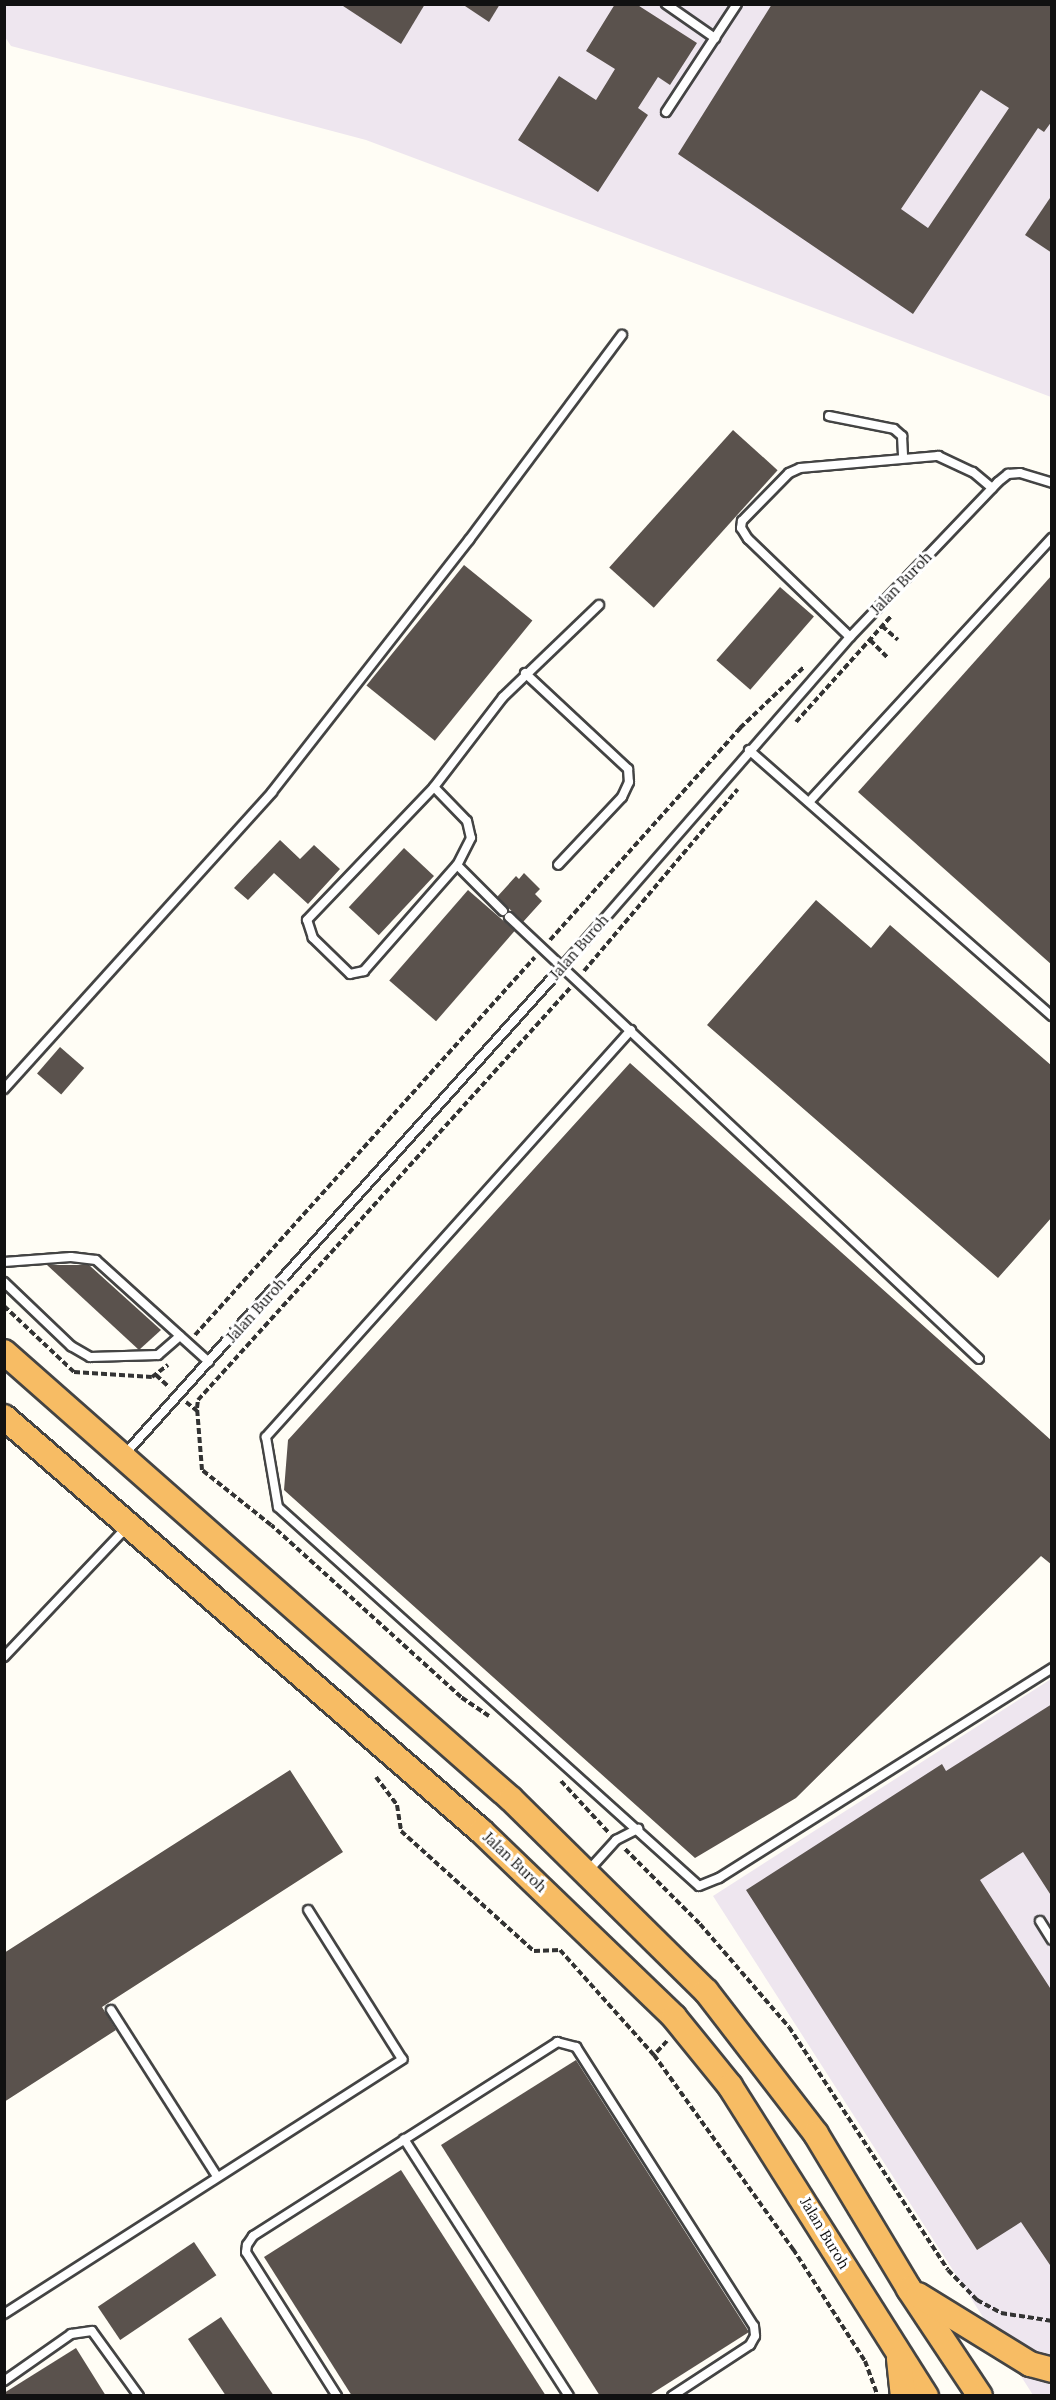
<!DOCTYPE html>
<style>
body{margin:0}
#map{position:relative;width:1056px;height:2400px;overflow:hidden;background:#fffdf5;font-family:Lora,serif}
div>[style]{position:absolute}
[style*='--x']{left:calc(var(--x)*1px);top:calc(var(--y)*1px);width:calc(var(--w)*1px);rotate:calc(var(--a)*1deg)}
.industrial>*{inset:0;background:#eee6ef}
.building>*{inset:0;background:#5a524d;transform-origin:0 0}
.path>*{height:4px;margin-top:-2px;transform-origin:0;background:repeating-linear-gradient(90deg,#333 0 6px,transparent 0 9px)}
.roads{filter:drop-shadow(2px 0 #444) drop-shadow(-2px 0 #444) drop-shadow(0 2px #444) drop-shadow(0 -2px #444)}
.service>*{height:8px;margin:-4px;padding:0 4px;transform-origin:4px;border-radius:4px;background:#fff}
.trunk>*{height:24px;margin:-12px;padding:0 12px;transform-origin:12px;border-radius:12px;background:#f7bc64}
span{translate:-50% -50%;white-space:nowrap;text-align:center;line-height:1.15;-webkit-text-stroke:6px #fff;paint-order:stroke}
.street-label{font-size:15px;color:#111}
.frame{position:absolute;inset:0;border:6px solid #111;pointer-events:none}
</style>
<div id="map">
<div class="industrial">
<div style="clip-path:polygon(5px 4px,1051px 5px,1051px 397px,366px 140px,11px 46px,5px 37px)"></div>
<div style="clip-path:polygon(1051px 1679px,1051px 2395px,1033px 2395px,713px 1896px)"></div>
</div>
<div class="building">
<div style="clip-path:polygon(340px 4px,425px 4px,401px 44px)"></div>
<div style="clip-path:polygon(462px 4px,500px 4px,489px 22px)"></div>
<div style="clip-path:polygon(615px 4px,636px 4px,697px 43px,670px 85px,658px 77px,638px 108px,648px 115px,598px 192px,518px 140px,559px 76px,596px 100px,615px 69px,586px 51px)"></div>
<div style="clip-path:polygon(evenodd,772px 4px,1052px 4px,1052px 121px,1044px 132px,1038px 128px,913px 314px,678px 154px,772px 4px,981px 90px,1009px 108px,928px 228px,901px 209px,981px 90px)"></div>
<div style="clip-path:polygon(1052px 195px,1052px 253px,1025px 235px)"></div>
<div style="left:733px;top:430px;width:60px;height:185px;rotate:42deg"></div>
<div style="left:464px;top:565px;width:88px;height:155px;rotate:39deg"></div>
<div style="clip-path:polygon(1052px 575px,1052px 965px,858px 792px)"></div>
<div style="left:780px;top:587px;width:45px;height:97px;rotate:41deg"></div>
<div style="clip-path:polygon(280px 840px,300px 859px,314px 845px,340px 869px,308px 904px,274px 873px,248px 900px,234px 888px)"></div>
<div style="left:404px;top:848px;width:41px;height:81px;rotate:43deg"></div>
<div style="clip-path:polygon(524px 873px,540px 889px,535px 894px,542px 901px,523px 922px,497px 897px,516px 876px,519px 879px)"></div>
<div style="left:468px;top:890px;width:62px;height:120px;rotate:41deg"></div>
<div style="clip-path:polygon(816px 900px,871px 948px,890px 925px,1052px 1066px,1052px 1217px,998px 1278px,707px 1025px)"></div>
<div style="left:60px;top:1047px;width:32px;height:35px;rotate:41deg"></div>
<div style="clip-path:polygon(630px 1063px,1052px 1441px,1052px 1565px,1041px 1556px,796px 1798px,695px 1858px,284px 1490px,288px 1440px)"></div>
<div style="clip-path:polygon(47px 1265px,89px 1265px,161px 1330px,139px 1350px)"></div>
<div style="clip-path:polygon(1052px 1704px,1052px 1897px,1023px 1852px,980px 1880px,1052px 1991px,1052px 2268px,1021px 2222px,977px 2250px,746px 1890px,942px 1764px,946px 1771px)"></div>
<div style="clip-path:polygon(290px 1770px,343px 1852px,102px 2007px,116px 2030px,4px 2102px,4px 1953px)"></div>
<div style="clip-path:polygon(576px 2060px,749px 2332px,648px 2396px,600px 2396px,441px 2145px)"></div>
<div style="clip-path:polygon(401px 2170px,546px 2396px,352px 2396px,264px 2257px)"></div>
<div style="left:194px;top:2242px;width:40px;height:116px;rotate:56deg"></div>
<div style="clip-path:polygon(221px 2317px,274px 2396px,226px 2396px,188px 2339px)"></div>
<div style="clip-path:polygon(76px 2348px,106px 2396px,4px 2396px,4px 2393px)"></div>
</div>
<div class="path">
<div style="--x:882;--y:626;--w:21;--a:41"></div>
<div style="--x:870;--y:640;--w:24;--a:45"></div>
<div style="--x:796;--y:722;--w:142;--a:-48.1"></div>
<div style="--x:550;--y:940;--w:285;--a:-48.1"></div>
<div style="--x:740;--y:728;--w:88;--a:-43.6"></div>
<div style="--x:584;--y:971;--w:238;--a:-49.8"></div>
<div style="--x:4;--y:1306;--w:96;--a:43.3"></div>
<div style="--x:74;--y:1372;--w:78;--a:3.7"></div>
<div style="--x:152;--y:1377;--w:20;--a:-37"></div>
<div style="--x:195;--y:1335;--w:508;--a:-48.03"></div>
<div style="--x:156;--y:1375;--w:18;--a:43"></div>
<div style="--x:186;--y:1402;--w:14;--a:39"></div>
<div style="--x:489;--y:1716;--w:34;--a:-146"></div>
<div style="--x:461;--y:1697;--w:256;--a:-137.8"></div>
<div style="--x:271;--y:1525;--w:88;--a:-141.4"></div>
<div style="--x:202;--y:1470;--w:62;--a:-94.6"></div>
<div style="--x:197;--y:1408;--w:8;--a:-83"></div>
<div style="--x:198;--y:1400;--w:555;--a:-47.92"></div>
<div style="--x:376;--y:1777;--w:35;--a:53"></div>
<div style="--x:397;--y:1805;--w:26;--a:81"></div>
<div style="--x:401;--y:1831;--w:179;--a:42.1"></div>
<div style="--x:534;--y:1951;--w:26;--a:-2"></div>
<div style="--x:560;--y:1950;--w:141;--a:48.2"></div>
<div style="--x:561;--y:1781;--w:71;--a:47.3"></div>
<div style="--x:625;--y:1849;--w:106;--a:45"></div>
<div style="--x:700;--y:1924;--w:136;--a:49.2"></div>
<div style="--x:789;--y:2027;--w:290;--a:56.8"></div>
<div style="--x:948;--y:2270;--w:42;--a:46"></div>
<div style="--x:977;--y:2300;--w:27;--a:28"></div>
<div style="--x:1001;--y:2313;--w:52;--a:8.9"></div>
<div style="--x:667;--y:2041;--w:19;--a:133"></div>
<div style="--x:654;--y:2055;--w:239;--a:54.4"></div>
<div style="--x:793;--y:2249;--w:133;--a:57.3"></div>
<div style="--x:865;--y:2361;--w:37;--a:70"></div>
</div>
<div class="roads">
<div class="service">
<div style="--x:666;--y:4;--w:60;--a:34.8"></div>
<div style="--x:666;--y:112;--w:129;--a:-56.7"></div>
<div style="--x:829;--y:416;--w:66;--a:11.3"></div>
<div style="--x:894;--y:429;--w:11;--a:41"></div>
<div style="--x:902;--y:436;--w:21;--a:87"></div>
<div style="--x:850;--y:637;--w:141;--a:-136.1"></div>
<div style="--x:748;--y:539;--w:13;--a:-122"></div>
<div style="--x:741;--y:528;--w:7;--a:-82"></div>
<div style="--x:742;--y:521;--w:67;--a:-45.6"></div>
<div style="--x:789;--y:473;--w:12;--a:-24"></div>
<div style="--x:800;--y:468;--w:139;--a:-5"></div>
<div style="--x:938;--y:456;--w:38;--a:25"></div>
<div style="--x:973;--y:472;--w:25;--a:40"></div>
<div style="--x:525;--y:673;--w:141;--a:43"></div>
<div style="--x:628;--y:769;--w:13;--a:86"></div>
<div style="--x:629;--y:782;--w:17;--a:115"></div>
<div style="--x:622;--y:797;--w:93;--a:133.3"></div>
<div style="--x:749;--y:750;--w:403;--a:41.3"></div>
<div style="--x:434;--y:787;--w:47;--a:45.9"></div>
<div style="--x:467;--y:821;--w:17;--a:77"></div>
<div style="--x:471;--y:838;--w:30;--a:117"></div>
<div style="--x:457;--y:865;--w:141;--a:131.3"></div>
<div style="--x:364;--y:971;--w:14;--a:168"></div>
<div style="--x:350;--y:974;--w:52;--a:-135.8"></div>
<div style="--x:313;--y:938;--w:19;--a:-108"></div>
<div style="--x:307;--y:920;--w:184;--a:-46.3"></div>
<div style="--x:434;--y:787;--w:113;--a:-52.5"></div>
<div style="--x:503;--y:697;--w:133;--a:-43.8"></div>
<div style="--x:809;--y:802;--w:359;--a:-47.4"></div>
<div style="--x:457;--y:865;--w:65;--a:45"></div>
<div style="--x:509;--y:917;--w:645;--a:43.24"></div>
<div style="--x:631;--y:1030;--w:547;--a:131.89"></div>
<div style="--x:266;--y:1437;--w:71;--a:80.3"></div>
<div style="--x:278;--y:1507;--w:566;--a:41.99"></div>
<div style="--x:699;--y:1886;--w:22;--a:-22"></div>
<div style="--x:719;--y:1878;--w:394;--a:-32.2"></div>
<div style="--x:4;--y:1089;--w:400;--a:-47.9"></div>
<div style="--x:272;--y:792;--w:320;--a:-52"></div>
<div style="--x:469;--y:540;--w:256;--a:-53.3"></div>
<div style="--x:4;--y:1262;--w:67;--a:-4.3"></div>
<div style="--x:71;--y:1257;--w:25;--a:7"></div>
<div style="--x:96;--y:1260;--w:152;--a:42.1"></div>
<div style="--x:4;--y:1282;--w:93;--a:43.7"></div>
<div style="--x:71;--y:1346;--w:22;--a:30"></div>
<div style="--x:90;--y:1357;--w:68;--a:-1.7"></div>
<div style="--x:158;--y:1355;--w:29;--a:-41"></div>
<div style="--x:126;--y:1453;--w:654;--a:-48.1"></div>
<div style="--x:563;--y:966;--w:437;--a:-48.9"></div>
<div style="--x:850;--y:637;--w:214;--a:-46.3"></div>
<div style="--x:998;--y:482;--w:13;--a:-39"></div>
<div style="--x:1008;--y:474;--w:12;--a:-5"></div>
<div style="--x:1020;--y:473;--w:34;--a:17"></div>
<div style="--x:4;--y:1657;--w:179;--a:-46.6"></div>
<div style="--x:588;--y:1871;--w:42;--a:-47.9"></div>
<div style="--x:616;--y:1840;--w:25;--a:-27"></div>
<div style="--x:1040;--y:1921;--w:22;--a:58"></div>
<div style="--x:111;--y:2010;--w:196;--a:57.5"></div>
<div style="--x:404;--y:2139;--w:305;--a:57.3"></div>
<div style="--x:4;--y:2314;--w:473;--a:-32.6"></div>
<div style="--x:402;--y:2059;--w:176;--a:-122.2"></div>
<div style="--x:4;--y:2381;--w:82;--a:-35"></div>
<div style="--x:71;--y:2334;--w:21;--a:-8"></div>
<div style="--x:92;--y:2331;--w:80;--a:54.1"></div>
<div style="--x:337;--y:2396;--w:170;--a:-122.3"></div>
<div style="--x:246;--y:2252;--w:7;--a:-82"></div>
<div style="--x:247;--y:2245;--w:11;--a:-56"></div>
<div style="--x:253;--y:2236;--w:361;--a:-32.5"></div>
<div style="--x:557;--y:2042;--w:20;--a:15"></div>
<div style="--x:576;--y:2047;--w:331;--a:57.5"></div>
<div style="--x:754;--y:2326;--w:10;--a:84"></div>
<div style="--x:755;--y:2336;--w:10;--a:119"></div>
<div style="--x:750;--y:2345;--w:93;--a:146.8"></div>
</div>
<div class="trunk">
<div style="--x:4;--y:1352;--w:676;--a:41.4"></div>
<div style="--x:511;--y:1799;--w:274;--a:44.6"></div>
<div style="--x:706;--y:1991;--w:180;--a:52.4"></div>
<div style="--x:816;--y:2134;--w:181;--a:59"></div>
<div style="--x:909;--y:2289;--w:128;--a:56.4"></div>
<div style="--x:4;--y:1417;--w:632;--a:40.96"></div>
<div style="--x:481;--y:1831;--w:268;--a:43.9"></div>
<div style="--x:674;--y:2017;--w:89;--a:50.9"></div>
<div style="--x:730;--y:2086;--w:367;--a:57.7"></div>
<div style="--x:918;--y:2295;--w:132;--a:31.6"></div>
<div style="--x:1030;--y:2364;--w:23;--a:15"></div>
<div style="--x:899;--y:2359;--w:37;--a:84"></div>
</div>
</div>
<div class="street-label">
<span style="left:901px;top:583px;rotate:-46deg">Jalan Buroh</span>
<span style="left:579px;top:947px;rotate:-49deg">Jalan Buroh</span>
<span style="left:256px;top:1310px;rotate:-48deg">Jalan Buroh</span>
<span style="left:515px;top:1862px;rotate:43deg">Jalan Buroh</span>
<span style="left:825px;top:2233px;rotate:59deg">Jalan Buroh</span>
</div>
<div class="frame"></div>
</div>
